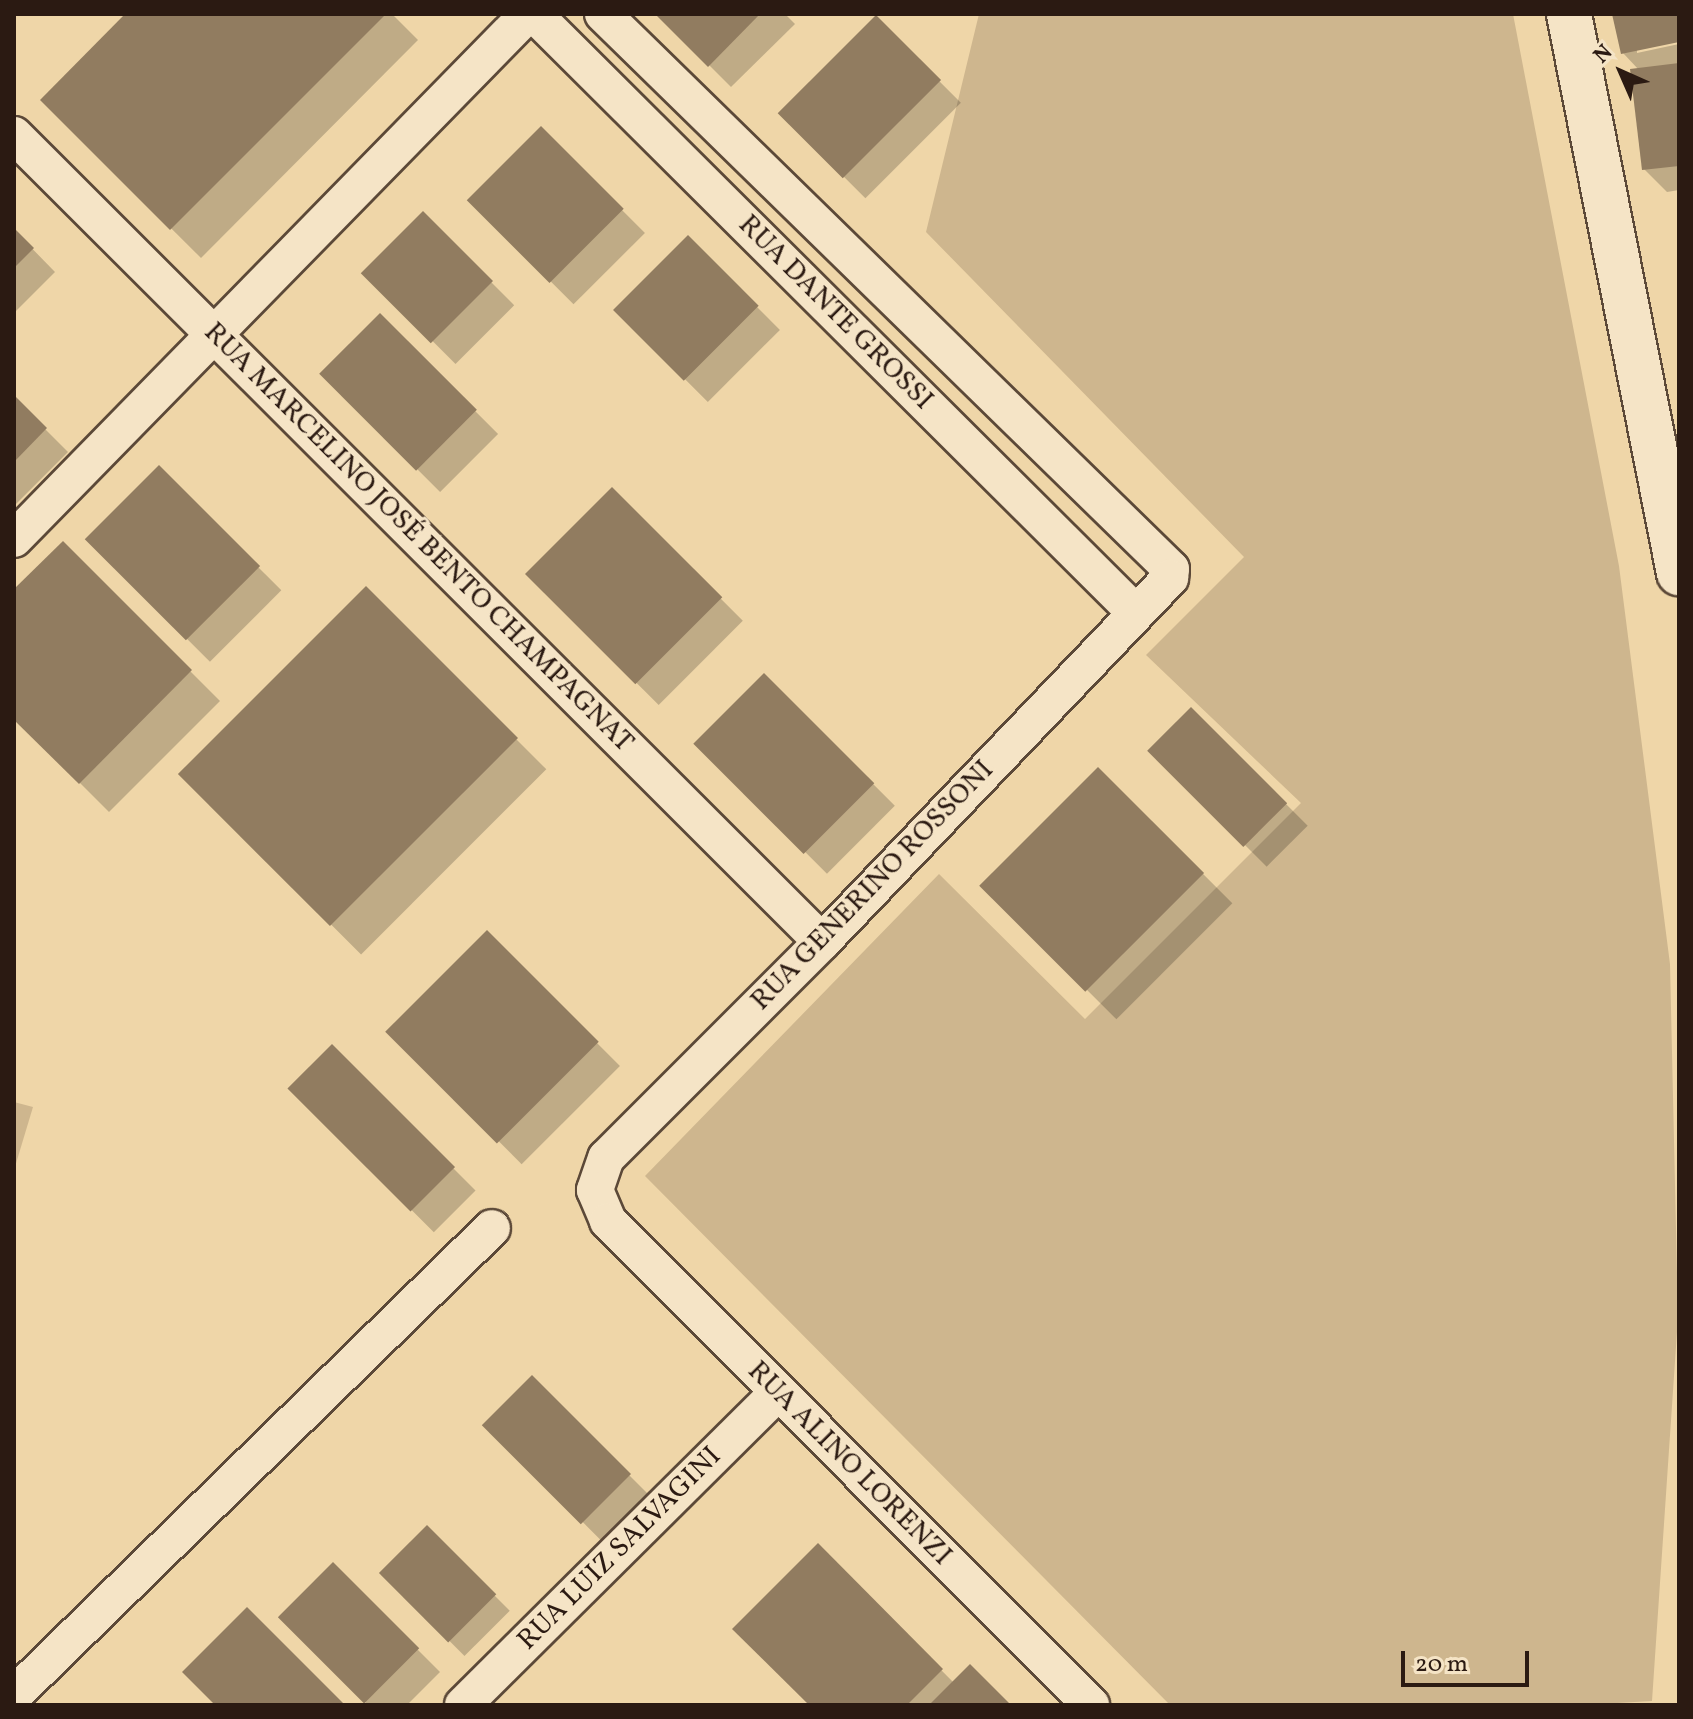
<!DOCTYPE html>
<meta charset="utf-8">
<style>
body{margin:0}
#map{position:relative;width:1693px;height:1719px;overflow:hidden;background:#efd6a8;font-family:Vollkorn,serif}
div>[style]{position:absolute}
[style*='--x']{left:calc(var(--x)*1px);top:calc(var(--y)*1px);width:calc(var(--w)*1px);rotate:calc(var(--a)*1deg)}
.green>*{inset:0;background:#ceb68e}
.shadow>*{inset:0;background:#0003;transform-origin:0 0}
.building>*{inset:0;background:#917c60;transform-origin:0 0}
.roads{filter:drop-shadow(2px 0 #5c4938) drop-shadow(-2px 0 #5c4938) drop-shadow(0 2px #5c4938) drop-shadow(0 -2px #5c4938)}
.street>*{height:36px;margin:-18px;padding:0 18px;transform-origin:18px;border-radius:18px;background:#f5e4c6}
.secondary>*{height:44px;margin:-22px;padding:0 22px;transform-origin:22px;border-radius:22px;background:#f5e4c6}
span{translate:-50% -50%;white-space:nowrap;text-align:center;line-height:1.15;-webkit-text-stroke:6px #f5e4c6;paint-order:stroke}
.street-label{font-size:28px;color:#2b1a12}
.frame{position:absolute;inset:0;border:16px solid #2b1a12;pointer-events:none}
.north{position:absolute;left:1581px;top:32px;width:80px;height:80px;-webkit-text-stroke:6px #f5e4c6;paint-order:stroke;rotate:315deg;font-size:22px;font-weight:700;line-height:32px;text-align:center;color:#2b1a12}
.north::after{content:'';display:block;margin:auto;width:28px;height:36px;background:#2b1a12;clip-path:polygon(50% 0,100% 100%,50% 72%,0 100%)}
.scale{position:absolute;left:1401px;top:1651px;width:128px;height:36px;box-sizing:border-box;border:4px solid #2b1a12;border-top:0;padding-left:10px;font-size:24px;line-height:28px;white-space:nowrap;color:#2b1a12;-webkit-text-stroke:6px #f5e4c6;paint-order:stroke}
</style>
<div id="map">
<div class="green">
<div style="clip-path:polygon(979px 14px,1513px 14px,1619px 566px,1670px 964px,1678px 1317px,1652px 1701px,1583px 1705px,1170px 1705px,645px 1176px,939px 874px,1085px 1019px,1301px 803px,1146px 655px,1244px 557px,926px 232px)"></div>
<div style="clip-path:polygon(14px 1102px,33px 1107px,14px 1170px)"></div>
</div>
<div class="shadow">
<div style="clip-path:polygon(128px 14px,392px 14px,418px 40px,201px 258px,42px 100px)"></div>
<div style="clip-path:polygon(658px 14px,785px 14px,795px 24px,731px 87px)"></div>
<div style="clip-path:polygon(1614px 14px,1679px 14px,1679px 40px,1637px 49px,1637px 53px,1679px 44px,1679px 190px,1667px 192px,1644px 169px,1639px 70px,1623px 53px)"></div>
<div style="left:876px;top:18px;width:120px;height:135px;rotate:45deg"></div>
<div style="left:541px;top:129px;width:147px;height:101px;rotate:45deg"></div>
<div style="left:423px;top:214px;width:129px;height:83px;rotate:45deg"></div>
<div style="clip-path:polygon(14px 230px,55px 272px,14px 313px)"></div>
<div style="left:688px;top:238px;width:130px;height:102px;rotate:45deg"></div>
<div style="left:380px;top:316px;width:167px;height:82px;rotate:45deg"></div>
<div style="clip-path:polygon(14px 398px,68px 452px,14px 506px)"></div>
<div style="left:159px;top:468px;width:173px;height:101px;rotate:45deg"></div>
<div style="left:612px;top:490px;width:185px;height:119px;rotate:45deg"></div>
<div style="clip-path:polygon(62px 543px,220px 701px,109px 812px,14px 717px,14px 592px)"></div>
<div style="left:366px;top:589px;width:255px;height:262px;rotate:45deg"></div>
<div style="left:764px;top:675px;width:185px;height:96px;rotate:45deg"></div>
<div style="left:1191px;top:709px;width:165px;height:58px;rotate:45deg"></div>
<div style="left:1098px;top:769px;width:190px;height:164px;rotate:45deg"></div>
<div style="left:487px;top:933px;width:188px;height:139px;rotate:45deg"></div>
<div style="left:332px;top:1047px;width:203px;height:59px;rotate:45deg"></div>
<div style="left:532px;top:1378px;width:168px;height:66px;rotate:45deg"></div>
<div style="left:427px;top:1528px;width:117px;height:64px;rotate:45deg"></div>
<div style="clip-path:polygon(818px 1546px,954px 1683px,1008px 1705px,812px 1705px)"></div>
<div style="clip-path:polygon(333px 1565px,440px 1672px,407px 1705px,368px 1705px,281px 1617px)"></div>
</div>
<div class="building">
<div style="clip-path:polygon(125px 14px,386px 14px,170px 230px,40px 100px)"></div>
<div style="clip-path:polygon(655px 14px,760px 14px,708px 67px)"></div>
<div style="clip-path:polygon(1612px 14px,1679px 14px,1679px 42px,1621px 54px)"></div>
<div style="left:876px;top:15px;width:92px;height:139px;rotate:45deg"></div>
<div style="clip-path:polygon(1679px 63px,1679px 166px,1642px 170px,1630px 69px)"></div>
<div style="left:541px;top:126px;width:117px;height:105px;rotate:45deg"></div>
<div style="left:423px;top:211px;width:99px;height:88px;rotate:45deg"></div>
<div style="clip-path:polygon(14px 228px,34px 248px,14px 268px)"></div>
<div style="left:688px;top:235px;width:100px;height:106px;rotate:45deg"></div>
<div style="left:380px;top:313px;width:137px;height:86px;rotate:45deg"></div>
<div style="clip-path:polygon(14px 395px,47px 428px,14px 462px)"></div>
<div style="left:159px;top:465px;width:143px;height:105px;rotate:45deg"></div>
<div style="left:612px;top:487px;width:156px;height:123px;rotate:45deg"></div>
<div style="clip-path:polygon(63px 541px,192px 670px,79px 784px,14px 720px,14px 589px)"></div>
<div style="left:366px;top:586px;width:215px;height:266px;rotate:45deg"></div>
<div style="left:764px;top:673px;width:156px;height:100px;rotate:45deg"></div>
<div style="left:1191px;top:707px;width:136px;height:62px;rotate:45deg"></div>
<div style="left:1098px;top:767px;width:150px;height:168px;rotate:45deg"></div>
<div style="left:487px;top:930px;width:158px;height:144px;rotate:45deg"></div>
<div style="left:332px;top:1044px;width:174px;height:63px;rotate:45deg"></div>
<div style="left:532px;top:1375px;width:140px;height:71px;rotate:45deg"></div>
<div style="left:427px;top:1525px;width:98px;height:68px;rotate:45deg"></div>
<div style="clip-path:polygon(818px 1543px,943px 1669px,907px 1705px,809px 1705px,732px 1629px)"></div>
<div style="left:333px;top:1562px;width:122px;height:78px;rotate:45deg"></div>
<div style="clip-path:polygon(247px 1607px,345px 1705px,215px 1705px,182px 1672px)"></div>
<div style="clip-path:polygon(970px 1664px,1011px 1705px,929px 1705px)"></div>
</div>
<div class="roads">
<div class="street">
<div style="--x:534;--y:14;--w:848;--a:44.86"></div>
<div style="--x:603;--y:14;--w:794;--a:44.34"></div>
<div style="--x:1171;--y:569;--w:9;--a:96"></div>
<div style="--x:1170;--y:578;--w:504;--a:133.71"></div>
<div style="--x:822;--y:942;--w:305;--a:135"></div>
<div style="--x:606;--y:1158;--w:34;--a:109"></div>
<div style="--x:595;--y:1190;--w:34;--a:67"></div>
<div style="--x:608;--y:1221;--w:684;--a:45.06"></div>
<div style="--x:14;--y:135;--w:1142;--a:44.96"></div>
<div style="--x:14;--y:539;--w:735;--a:-45.61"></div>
<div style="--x:14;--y:1695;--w:668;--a:-44.33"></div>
<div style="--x:463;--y:1705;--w:443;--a:-44.8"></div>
</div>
<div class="secondary">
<div style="--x:1569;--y:14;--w:570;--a:78.87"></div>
</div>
</div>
<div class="street-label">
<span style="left:835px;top:313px;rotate:45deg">RUA DANTE GROSSI</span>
<span style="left:418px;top:538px;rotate:45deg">RUA MARCELINO JOSÉ BENTO CHAMPAGNAT</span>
<span style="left:873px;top:886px;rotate:-46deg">RUA GENERINO ROSSONI</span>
<span style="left:849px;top:1464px;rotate:45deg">RUA ALINO LORENZI</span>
<span style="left:620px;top:1549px;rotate:-45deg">RUA LUIZ SALVAGINI</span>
</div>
<div class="frame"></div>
<div class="north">N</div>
<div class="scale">20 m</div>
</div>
